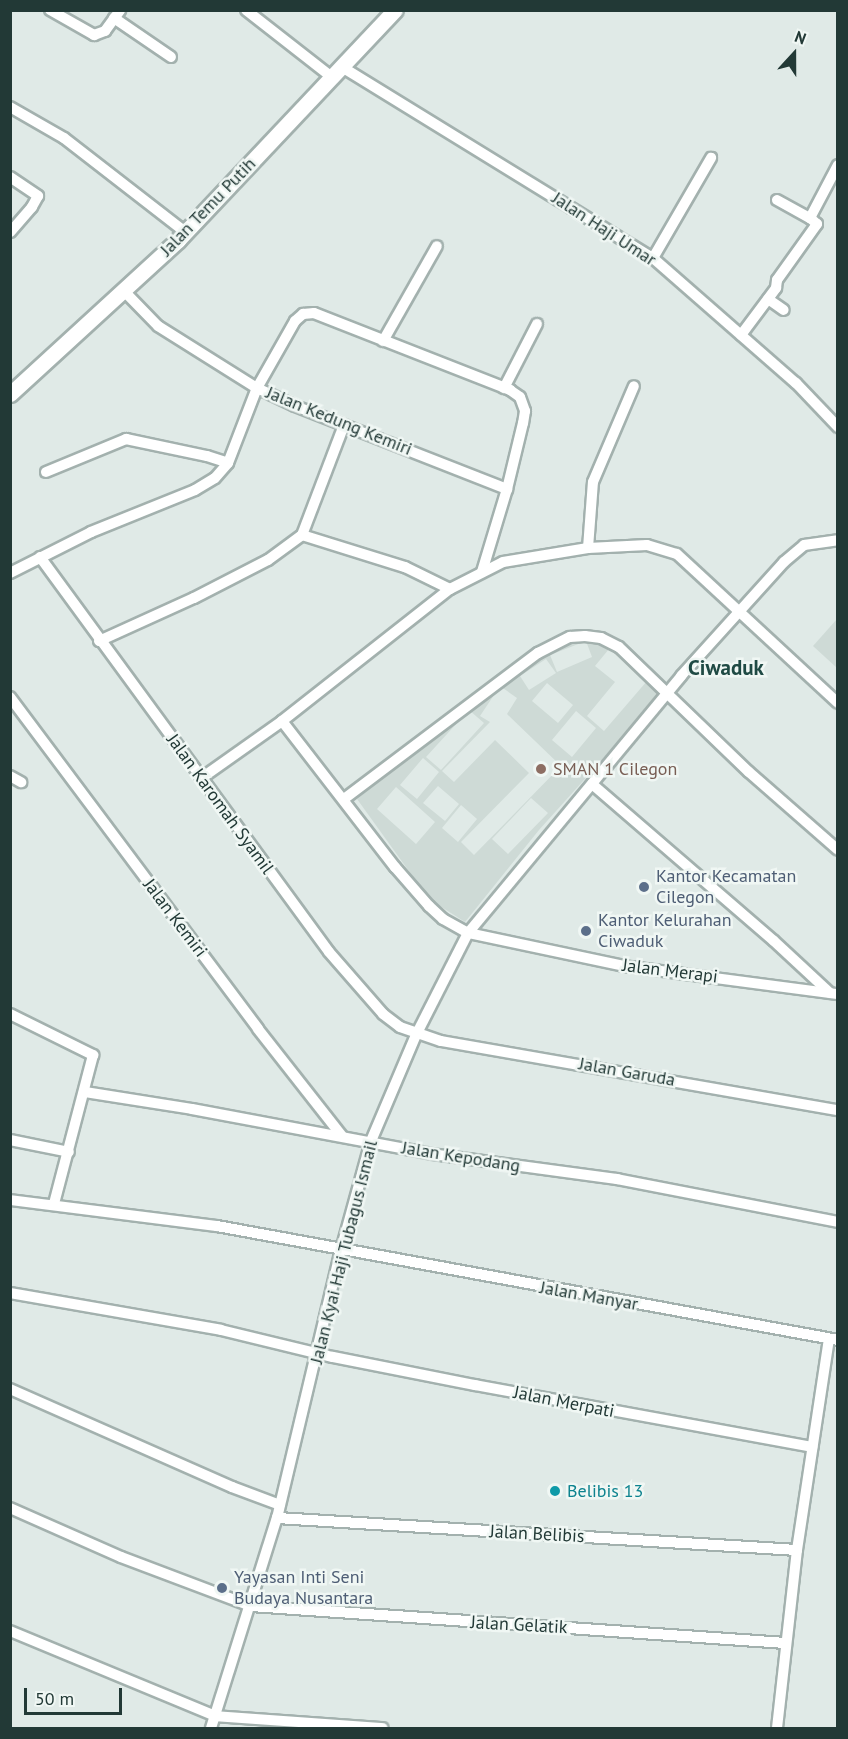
<!DOCTYPE html>
<style>
body{margin:0}
#map{position:relative;width:848px;height:1739px;overflow:hidden;background:#e0eae7;font-family:"PT Sans",sans-serif}
div>[style]{position:absolute}
[style*='--x']{left:calc(var(--x)*1px);top:calc(var(--y)*1px);width:calc(var(--w)*1px);rotate:calc(var(--a)*1deg)}
.built>*{inset:0;background:#cedad6}
.roads{filter:drop-shadow(2px 0 #a3b1ae) drop-shadow(-2px 0 #a3b1ae) drop-shadow(0 2px #a3b1ae) drop-shadow(0 -2px #a3b1ae)}
.street>*{height:10px;margin:-5px;padding:0 5px;transform-origin:5px;border-radius:5px;background:#fff}
.secondary>*{height:15px;margin:-7.5px;padding:0 7.5px;transform-origin:7.5px;border-radius:7.5px;background:#fff}
.dots>*{width:16px;height:16px;translate:-50% -50%;box-sizing:border-box;border:3px solid #f0f7f4;border-radius:50%}
span{translate:-50% -50%;white-space:nowrap;text-align:center;line-height:1.15;-webkit-text-stroke:5px #f0f7f4;paint-order:stroke}
.street-label{font-size:18px;color:#223936}
.education-label{font-size:18px;color:#785e54}
.left{translate:0 -50%;text-align:left}
.service-label{font-size:18px;color:#4e5e75}
.culture-label{font-size:18px;color:#0d838f}
.quarter-label{font-size:21px;color:#1f4a44;font-weight:700}
.frame{position:absolute;inset:0;border:12px solid #223936;pointer-events:none}
.north{position:absolute;left:764px;top:24px;width:60px;height:60px;-webkit-text-stroke:4px #f0f7f4;paint-order:stroke;rotate:21deg;font-size:16px;font-weight:700;line-height:24px;text-align:center;color:#223936}
.north::after{content:'';display:block;margin:auto;width:21px;height:27px;background:#223936;clip-path:polygon(50% 0,100% 100%,50% 72%,0 100%)}
.scale{position:absolute;left:24px;top:1688px;width:98px;height:27px;box-sizing:border-box;border:3px solid #223936;border-top:0;padding-left:8px;font-size:18px;line-height:21px;white-space:nowrap;color:#223936;-webkit-text-stroke:4px #f0f7f4;paint-order:stroke}
</style>
<div id="map">
<div class="built">
<div style="clip-path:polygon(837px 619px,837px 668px,813px 646px)"></div>
<div style="clip-path:polygon(evenodd,576px 640px,599px 640px,663px 692px,539px 830px,465px 922px,429px 899px,357px 799px,479px 700px,545px 653px,576px 640px,586px 641px,592px 657px,557px 672px,550px 655px,586px 641px,576px 640px,609px 649px,647px 681px,604px 731px,587px 716px,615px 682px,595px 666px,609px 649px,576px 640px,546px 659px,556px 673px,529px 690px,520px 676px,546px 659px,576px 640px,547px 683px,573px 705px,558px 723px,532px 701px,547px 683px,576px 640px,500px 686px,517px 698px,507px 714px,561px 766px,474px 855px,461px 842px,529px 773px,495px 740px,454px 782px,442px 771px,490px 722px,480px 716px,500px 686px,576px 640px,469px 710px,484px 723px,441px 770px,426px 757px,469px 710px,576px 640px,576px 711px,596px 728px,572px 757px,552px 740px,576px 711px,576px 640px,423px 758px,439px 772px,417px 799px,400px 785px,423px 758px,576px 640px,438px 786px,459px 804px,445px 821px,423px 803px,438px 786px,576px 640px,396px 787px,435px 822px,416px 844px,377px 809px,396px 787px,576px 640px,531px 798px,548px 813px,508px 854px,492px 839px,531px 798px,576px 640px,461px 805px,477px 819px,458px 842px,442px 828px,461px 805px)"></div>
</div>
<div class="roads">
<div class="street">
<div style="--x:50;--y:10;--w:51;--a:29.6"></div>
<div style="--x:94;--y:35;--w:12;--a:-20"></div>
<div style="--x:105;--y:31;--w:26;--a:-54"></div>
<div style="--x:246;--y:10;--w:110;--a:38"></div>
<div style="--x:114;--y:18;--w:69;--a:34.4"></div>
<div style="--x:342;--y:67;--w:365;--a:31.6"></div>
<div style="--x:653;--y:258;--w:190;--a:41.2"></div>
<div style="--x:796;--y:383;--w:61;--a:46.3"></div>
<div style="--x:10;--y:107;--w:62;--a:29.9"></div>
<div style="--x:64;--y:138;--w:153;--a:37.8"></div>
<div style="--x:10;--y:177;--w:34;--a:34"></div>
<div style="--x:38;--y:196;--w:13;--a:119"></div>
<div style="--x:32;--y:207;--w:33;--a:131"></div>
<div style="--x:777;--y:200;--w:38;--a:29"></div>
<div style="--x:653;--y:258;--w:116;--a:-59.9"></div>
<div style="--x:124;--y:291;--w:49;--a:45.8"></div>
<div style="--x:158;--y:326;--w:117;--a:32.1"></div>
<div style="--x:257;--y:388;--w:42;--a:25.3"></div>
<div style="--x:295;--y:406;--w:228;--a:21.4"></div>
<div style="--x:768;--y:299;--w:19;--a:35"></div>
<div style="--x:741;--y:335;--w:59;--a:-53.3"></div>
<div style="--x:776;--y:288;--w:8;--a:-83"></div>
<div style="--x:777;--y:280;--w:69;--a:-54.5"></div>
<div style="--x:817;--y:224;--w:9;--a:-139"></div>
<div style="--x:810;--y:218;--w:60;--a:-62.2"></div>
<div style="--x:383;--y:341;--w:109;--a:-60.4"></div>
<div style="--x:504;--y:388;--w:72;--a:-62.7"></div>
<div style="--x:46;--y:472;--w:87;--a:-22.4"></div>
<div style="--x:126;--y:439;--w:83;--a:11.9"></div>
<div style="--x:207;--y:456;--w:22;--a:18"></div>
<div style="--x:302;--y:535;--w:108;--a:17.3"></div>
<div style="--x:405;--y:567;--w:50;--a:26.1"></div>
<div style="--x:588;--y:548;--w:66;--a:-85.7"></div>
<div style="--x:593;--y:482;--w:104;--a:-66.9"></div>
<div style="--x:40;--y:557;--w:489;--a:53.8"></div>
<div style="--x:329;--y:952;--w:82;--a:48.9"></div>
<div style="--x:383;--y:1014;--w:21;--a:37"></div>
<div style="--x:400;--y:1027;--w:43;--a:18.9"></div>
<div style="--x:441;--y:1041;--w:403;--a:9.9"></div>
<div style="--x:10;--y:573;--w:91;--a:-26.8"></div>
<div style="--x:91;--y:532;--w:112;--a:-22"></div>
<div style="--x:195;--y:490;--w:23;--a:-31"></div>
<div style="--x:215;--y:478;--w:20;--a:-49"></div>
<div style="--x:228;--y:463;--w:80;--a:-68.9"></div>
<div style="--x:257;--y:388;--w:77;--a:-60.4"></div>
<div style="--x:295;--y:321;--w:11;--a:-41"></div>
<div style="--x:303;--y:314;--w:11;--a:-5"></div>
<div style="--x:314;--y:313;--w:211;--a:21.4"></div>
<div style="--x:510;--y:390;--w:12;--a:35"></div>
<div style="--x:520;--y:397;--w:15;--a:70"></div>
<div style="--x:525;--y:411;--w:12;--a:99"></div>
<div style="--x:523;--y:423;--w:68;--a:103.6"></div>
<div style="--x:507;--y:489;--w:87;--a:106.8"></div>
<div style="--x:99;--y:641;--w:104;--a:-24.4"></div>
<div style="--x:194;--y:598;--w:83;--a:-27.2"></div>
<div style="--x:268;--y:560;--w:42;--a:-36.3"></div>
<div style="--x:302;--y:535;--w:118;--a:-69.1"></div>
<div style="--x:10;--y:697;--w:414;--a:53.2"></div>
<div style="--x:258;--y:1029;--w:136;--a:51.9"></div>
<div style="--x:282;--y:721;--w:185;--a:52.3"></div>
<div style="--x:395;--y:867;--w:52;--a:48.9"></div>
<div style="--x:429;--y:906;--w:19;--a:43"></div>
<div style="--x:443;--y:919;--w:29;--a:29"></div>
<div style="--x:468;--y:933;--w:159;--a:11.9"></div>
<div style="--x:624;--y:966;--w:216;--a:7.5"></div>
<div style="--x:10;--y:776;--w:13;--a:29"></div>
<div style="--x:203;--y:777;--w:97;--a:-35.3"></div>
<div style="--x:282;--y:721;--w:214;--a:-38.2"></div>
<div style="--x:450;--y:589;--w:59;--a:-27"></div>
<div style="--x:503;--y:562;--w:86;--a:-9.4"></div>
<div style="--x:588;--y:548;--w:59;--a:-2.9"></div>
<div style="--x:647;--y:545;--w:31;--a:17"></div>
<div style="--x:677;--y:554;--w:219;--a:42.8"></div>
<div style="--x:592;--y:784;--w:240;--a:40.8"></div>
<div style="--x:774;--y:941;--w:76;--a:42.9"></div>
<div style="--x:344;--y:799;--w:243;--a:-37"></div>
<div style="--x:538;--y:653;--w:36;--a:-27"></div>
<div style="--x:570;--y:637;--w:15;--a:-4"></div>
<div style="--x:585;--y:636;--w:16;--a:7"></div>
<div style="--x:601;--y:638;--w:20;--a:27"></div>
<div style="--x:619;--y:647;--w:180;--a:43.9"></div>
<div style="--x:749;--y:772;--w:118;--a:41.2"></div>
<div style="--x:10;--y:1014;--w:93;--a:26.3"></div>
<div style="--x:93;--y:1055;--w:154;--a:104.7"></div>
<div style="--x:85;--y:1092;--w:108;--a:9"></div>
<div style="--x:192;--y:1109;--w:244;--a:10.6"></div>
<div style="--x:432;--y:1154;--w:187;--a:7.7"></div>
<div style="--x:617;--y:1179;--w:225;--a:11"></div>
<div style="--x:10;--y:1140;--w:60;--a:11.5"></div>
<div style="--x:10;--y:1200;--w:209;--a:7.2"></div>
<div style="--x:217;--y:1226;--w:631;--a:10.4"></div>
<div style="--x:10;--y:1293;--w:214;--a:9.9"></div>
<div style="--x:221;--y:1330;--w:115;--a:13.6"></div>
<div style="--x:333;--y:1357;--w:145;--a:11.2"></div>
<div style="--x:475;--y:1385;--w:343;--a:10.4"></div>
<div style="--x:10;--y:1389;--w:243;--a:23.8"></div>
<div style="--x:232;--y:1487;--w:51;--a:20.6"></div>
<div style="--x:10;--y:1508;--w:121;--a:23.8"></div>
<div style="--x:121;--y:1557;--w:139;--a:20.7"></div>
<div style="--x:251;--y:1606;--w:536;--a:3.96"></div>
<div style="--x:277;--y:1518;--w:521;--a:3.52"></div>
<div style="--x:10;--y:1631;--w:222;--a:22.5"></div>
<div style="--x:215;--y:1716;--w:168;--a:4.1"></div>
<div style="--x:211;--y:1728;--w:220;--a:-72.6"></div>
<div style="--x:277;--y:1518;--w:276;--a:-76.6"></div>
<div style="--x:341;--y:1250;--w:113;--a:-74.6"></div>
<div style="--x:371;--y:1141;--w:115;--a:-67"></div>
<div style="--x:416;--y:1035;--w:114;--a:-63"></div>
<div style="--x:468;--y:933;--w:334;--a:-50.3"></div>
<div style="--x:681;--y:676;--w:154;--a:-47.9"></div>
<div style="--x:784;--y:562;--w:26;--a:-40"></div>
<div style="--x:804;--y:545;--w:34;--a:-8"></div>
<div style="--x:777;--y:1728;--w:179;--a:-83.6"></div>
<div style="--x:797;--y:1550;--w:213;--a:-81.4"></div>
</div>
<div class="secondary">
<div style="--x:10;--y:394;--w:228;--a:-42.5"></div>
<div style="--x:178;--y:240;--w:316;--a:-46.7"></div>
</div>
</div>
<div class="dots">
<div style="left:541px;top:769px;background:#8d6e63"></div>
<div style="left:644px;top:887px;background:#5c6f8a"></div>
<div style="left:586px;top:931px;background:#5c6f8a"></div>
<div style="left:555px;top:1491px;background:#0f9aa8"></div>
<div style="left:222px;top:1588px;background:#5c6f8a"></div>
</div>
<div class="street-label">
<span style="left:208px;top:207px;rotate:-46deg">Jalan Temu Putih</span>
<span style="left:604px;top:229px;rotate:33deg">Jalan Haji Umar</span>
<span style="left:339px;top:421px;rotate:22deg">Jalan Kedung Kemiri</span>
<span style="left:220px;top:804px;rotate:54deg">Jalan Karomah Syamil</span>
<span style="left:175px;top:918px;rotate:53deg">Jalan Kemiri</span>
<span style="left:670px;top:971px;rotate:7deg">Jalan Merapi</span>
<span style="left:627px;top:1072px;rotate:10deg">Jalan Garuda</span>
<span style="left:461px;top:1157px;rotate:9deg">Jalan Kepodang</span>
<span style="left:344px;top:1252px;rotate:-76deg">Jalan Kyai Haji Tubagus Ismail</span>
<span style="left:589px;top:1296px;rotate:10deg">Jalan Manyar</span>
<span style="left:564px;top:1402px;rotate:11deg">Jalan Merpati</span>
<span style="left:537px;top:1534px;rotate:3deg">Jalan Belibis</span>
<span style="left:519px;top:1625px;rotate:3deg">Jalan Gelatik</span>
</div>
<div class="education-label">
<span class="left" style="left:553px;top:769px">SMAN 1 Cilegon</span>
</div>
<div class="service-label">
<span class="left" style="left:656px;top:887px">Kantor Kecamatan<br>Cilegon</span>
<span class="left" style="left:598px;top:931px">Kantor Kelurahan<br>Ciwaduk</span>
<span class="left" style="left:234px;top:1588px">Yayasan Inti Seni<br>Budaya Nusantara</span>
</div>
<div class="culture-label">
<span class="left" style="left:567px;top:1491px">Belibis 13</span>
</div>
<div class="quarter-label">
<span style="left:726px;top:668px">Ciwaduk</span>
</div>
<div class="frame"></div>
<div class="north">N</div>
<div class="scale">50 m</div>
</div>
